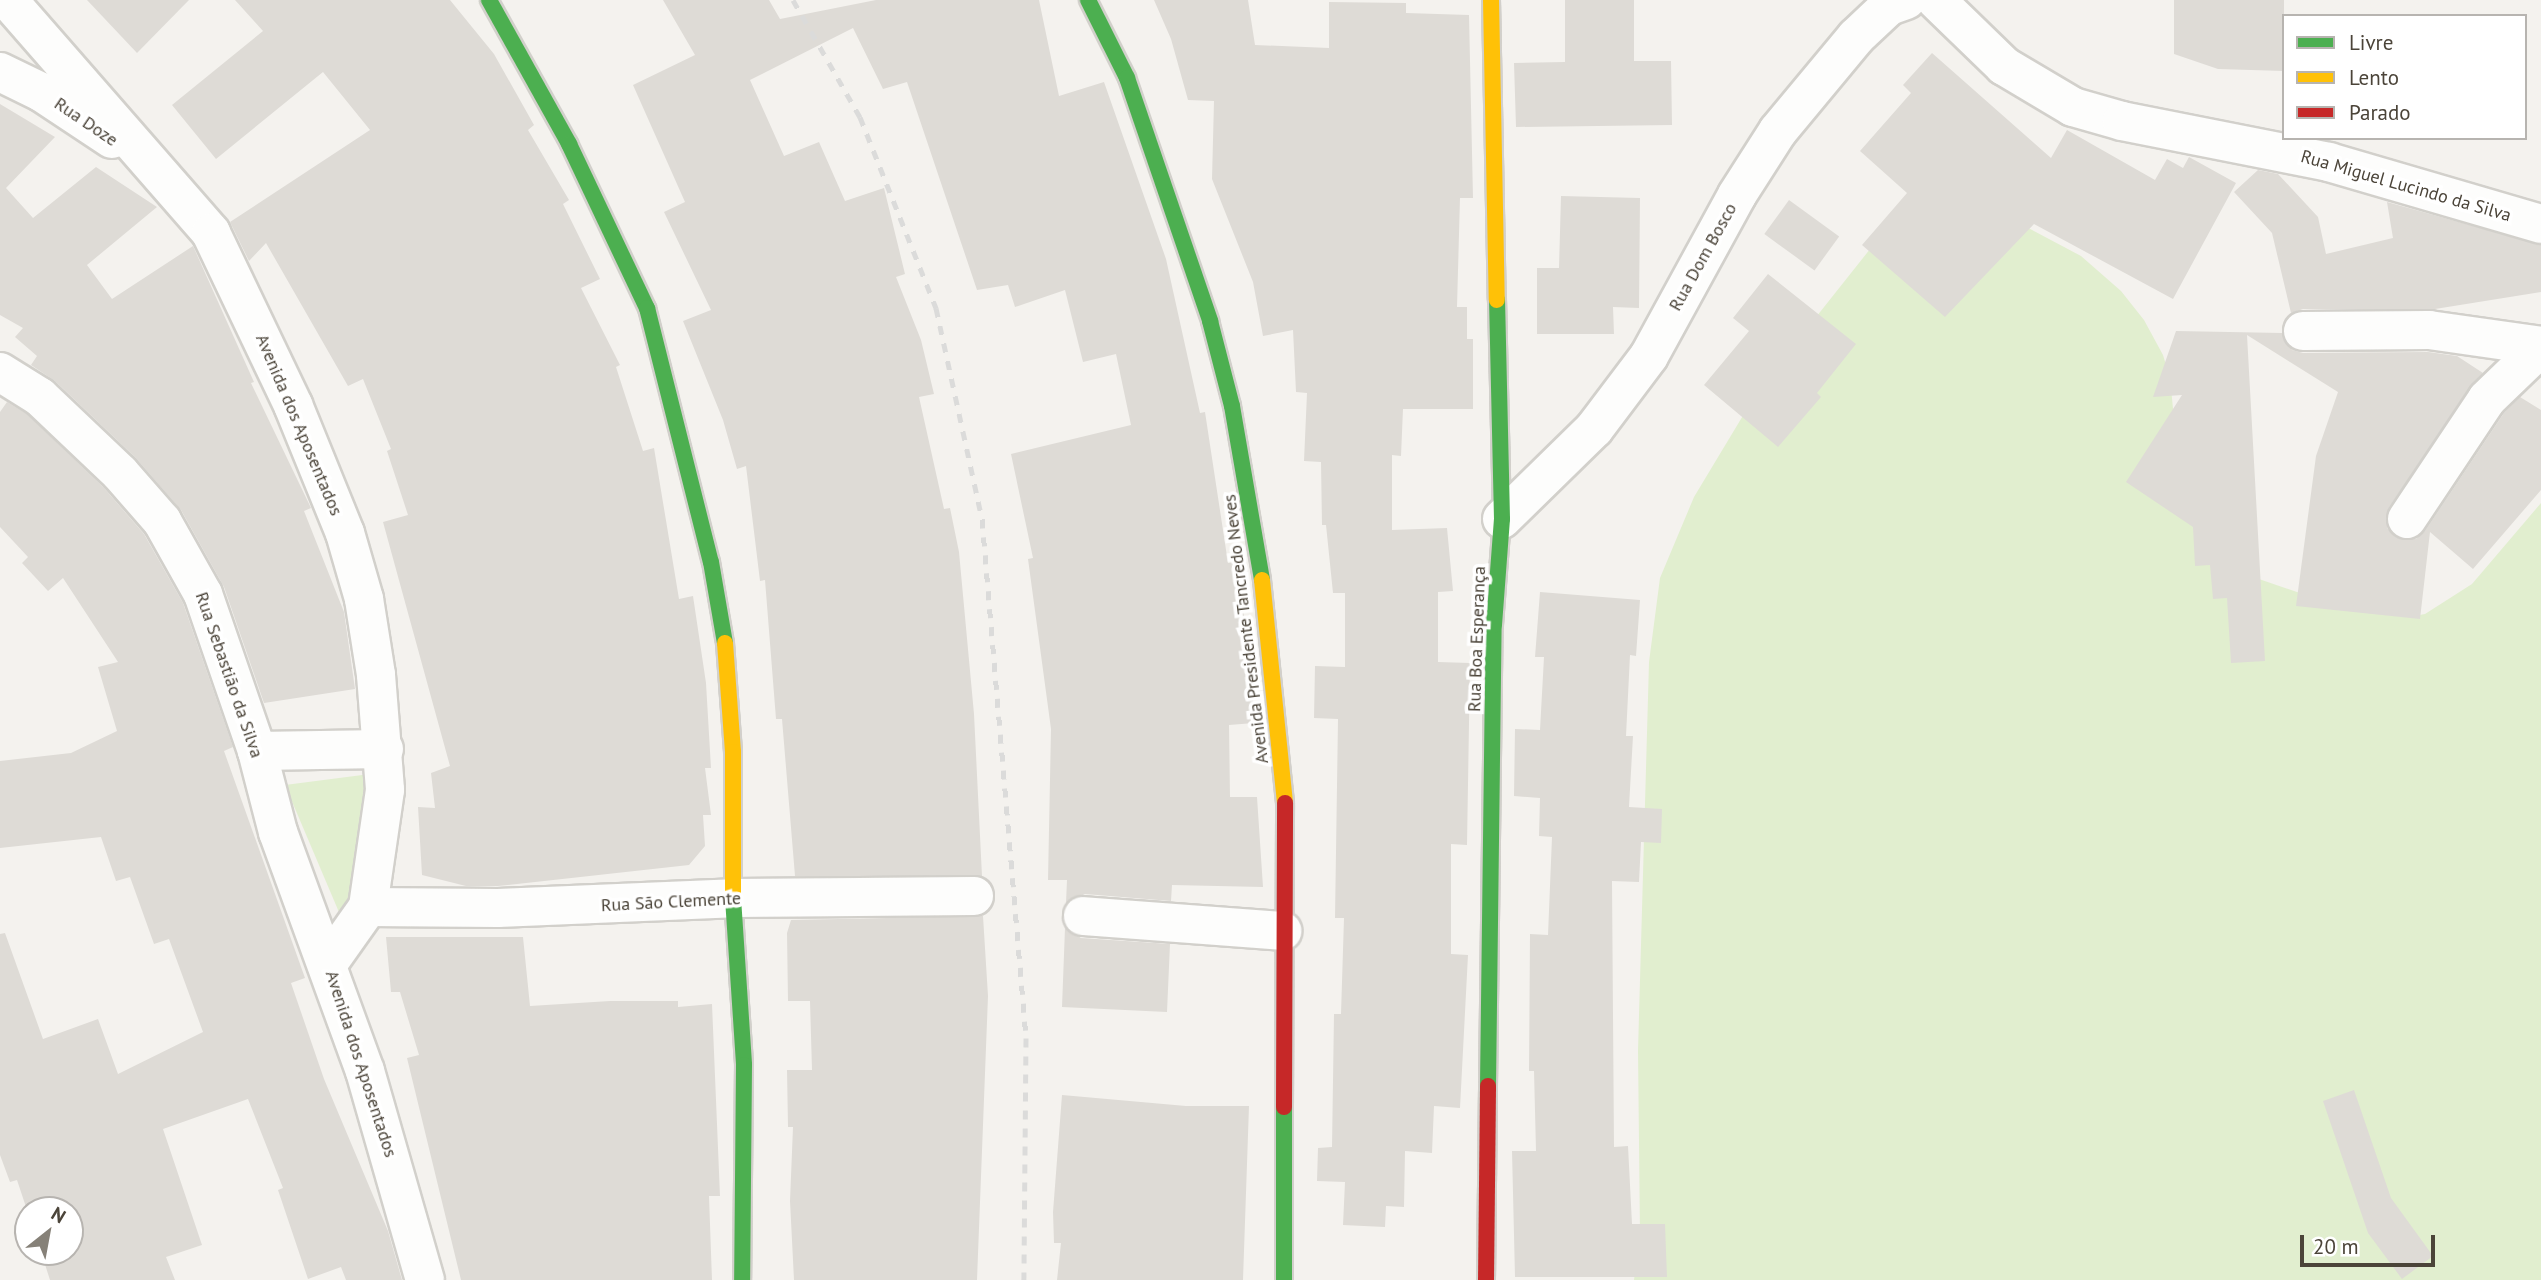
<!DOCTYPE html>
<meta charset="utf-8">
<style>
body{margin:0}
#map{position:relative;width:2541px;height:1280px;overflow:hidden;background:#f4f2ee;font-family:"PT Sans",sans-serif}
div>[style]{position:absolute}
[style*='--x']{left:calc(var(--x)*1px);top:calc(var(--y)*1px);width:calc(var(--w)*1px);rotate:calc(var(--a)*1deg)}
.green>*{inset:0;background:#e1eecf}
.building>*{inset:0;background:#dedbd6;transform-origin:0 0}
.roads{filter:drop-shadow(2px 0 #d2d0cb) drop-shadow(-2px 0 #d2d0cb) drop-shadow(0 2px #d2d0cb) drop-shadow(0 -2px #d2d0cb)}
.street>*{height:38px;margin:-19px;padding:0 19px;transform-origin:19px;border-radius:19px;background:#fdfdfc}
.fast>*{height:16px;margin:-8px;padding:0 8px;transform-origin:8px;border-radius:8px;background:#4caf50}
.slow>*{height:16px;margin:-8px;padding:0 8px;transform-origin:8px;border-radius:8px;background:#ffc107}
.jam>*{height:16px;margin:-8px;padding:0 8px;transform-origin:8px;border-radius:8px;background:#c62828}
.rail>*{height:5px;margin-top:-2.5px;transform-origin:0;background:repeating-linear-gradient(90deg,#dbdbda 0 9px,transparent 0 18px)}
span{translate:-50% -50%;white-space:nowrap;text-align:center;line-height:1.15;-webkit-text-stroke:7px #fff;paint-order:stroke}
.street-label{font-size:18px;color:#4b4439}
.legend{position:absolute;left:2282px;top:14px;width:245px;height:126px;box-sizing:border-box;background:#fff;border:2px solid #b7b4b0;margin:0;padding:9px 12px;list-style:none;font-size:21px;color:#4b4439}
.legend li{display:flex;align-items:center;gap:14px;height:35px}
.legend b{width:35px;border:2px solid #b7b4b0}
.north{position:absolute;left:14px;top:1196px;width:70px;height:70px;box-sizing:border-box;background:#fff;border:2px solid #b7b4b0;border-radius:50%;rotate:31deg;font-size:19px;font-weight:700;line-height:28px;text-align:center;color:#4b4439}
.north::after{content:'';display:block;margin:auto;width:24px;height:32px;background:#868178;clip-path:polygon(50% 0,100% 100%,50% 72%,0 100%)}
.scale{position:absolute;left:2300px;top:1235px;width:135px;height:32px;box-sizing:border-box;border:4px solid #4b4439;border-top:0;padding-left:9px;font-size:21px;line-height:24px;white-space:nowrap;color:#4b4439;-webkit-text-stroke:5px #fff;paint-order:stroke}
</style>
<div id="map">
<div class="green">
<div style="clip-path:polygon(2013px 220px,2081px 256px,2121px 291px,2144px 320px,2163px 355px,2170px 378px,2176px 439px,2256px 578px,2335px 605px,2408px 617px,2425px 614px,2472px 584px,2541px 503px,2541px 1280px,1634px 1280px,1640px 1234px,1638px 1051px,1649px 662px,1660px 578px,1694px 497px,1759px 389px,1882px 234px)"></div>
<div style="clip-path:polygon(370px 774px,351px 893px,344px 924px,285px 785px)"></div>
</div>
<div class="building">
<div style="clip-path:polygon(87px 0,189px 0,137px 53px)"></div>
<div style="clip-path:polygon(235px 0,450px 0,494px 54px,534px 125px,528px 130px,569px 200px,563px 204px,600px 279px,581px 288px,620px 365px,616px 367px,643px 451px,654px 448px,679px 599px,693px 596px,706px 683px,711px 768px,705px 768px,711px 815px,703px 815px,705px 846px,689px 865px,498px 886px,466px 886px,422px 875px,418px 807px,435px 808px,431px 773px,450px 766px,383px 522px,408px 515px,387px 451px,391px 449px,363px 379px,348px 386px,266px 243px,249px 261px,230px 222px,370px 130px,323px 72px,216px 159px,172px 105px,263px 31px)"></div>
<div style="clip-path:polygon(663px 0,769px 0,780px 19px,876px 0,1039px 0,1059px 96px,1104px 82px,1166px 259px,1200px 413px,1205px 412px,1228px 563px,1238px 562px,1255px 717px,1254px 723px,1229px 725px,1230px 797px,1257px 797px,1263px 887px,1172px 885px,1171px 901px,1085px 894px,1066px 903px,1067px 880px,1048px 880px,1051px 729px,1028px 559px,1033px 558px,1011px 454px,1131px 425px,1116px 354px,1083px 362px,1065px 290px,1015px 307px,1008px 285px,977px 290px,907px 82px,883px 89px,853px 28px,750px 80px,784px 156px,819px 142px,845px 201px,884px 188px,905px 274px,896px 277px,921px 340px,934px 394px,919px 397px,944px 509px,950px 508px,959px 552px,974px 714px,982px 876px,795px 876px,782px 719px,776px 719px,765px 580px,760px 581px,746px 466px,737px 469px,723px 420px,683px 321px,711px 310px,664px 212px,685px 202px,633px 85px,695px 55px)"></div>
<div style="clip-path:polygon(1154px 0,1248px 0,1255px 45px,1329px 48px,1329px 2px,1406px 3px,1406px 13px,1469px 15px,1473px 198px,1460px 198px,1457px 307px,1467px 307px,1467px 339px,1473px 339px,1473px 409px,1403px 409px,1401px 456px,1392px 455px,1392px 530px,1447px 528px,1453px 591px,1438px 592px,1438px 662px,1470px 663px,1467px 845px,1451px 844px,1451px 954px,1468px 955px,1460px 1108px,1434px 1106px,1432px 1153px,1405px 1151px,1404px 1207px,1386px 1206px,1385px 1227px,1343px 1225px,1345px 1182px,1317px 1181px,1318px 1148px,1332px 1147px,1334px 1014px,1341px 1014px,1344px 918px,1335px 918px,1338px 719px,1314px 718px,1315px 666px,1345px 667px,1345px 593px,1333px 593px,1326px 525px,1322px 525px,1321px 462px,1304px 461px,1307px 393px,1296px 392px,1293px 330px,1263px 336px,1253px 282px,1212px 179px,1214px 101px,1188px 100px,1171px 39px)"></div>
<div style="clip-path:polygon(1565px 0,1634px 0,1634px 61px,1671px 61px,1672px 125px,1516px 127px,1514px 63px,1565px 62px)"></div>
<div style="clip-path:polygon(2174px 0,2284px 0,2284px 71px,2218px 69px,2174px 54px)"></div>
<div style="clip-path:polygon(1932px 53px,2051px 158px,2067px 130px,2155px 180px,2167px 159px,2183px 168px,2189px 157px,2236px 183px,2173px 299px,2034px 224px,1945px 317px,1862px 245px,1907px 193px,1860px 151px,1911px 93px,1903px 85px)"></div>
<div style="clip-path:polygon(0 104px,55px 137px,6px 188px,33px 218px,96px 167px,157px 207px,87px 265px,112px 299px,193px 246px,254px 382px,251px 383px,311px 508px,304px 511px,344px 612px,355px 689px,264px 703px,224px 587px,181px 510px,135px 457px,55px 381px,31px 365px,37px 356px,15px 337px,23px 328px,0 315px)"></div>
<div style="clip-path:polygon(2258px 170px,2278px 174px,2318px 217px,2326px 254px,2393px 238px,2387px 202px,2541px 245px,2541px 292px,2435px 309px,2303px 309px,2291px 313px,2272px 233px,2234px 192px)"></div>
<div style="clip-path:polygon(1561px 196px,1640px 198px,1639px 308px,1613px 307px,1614px 334px,1537px 334px,1537px 268px,1559px 268px)"></div>
<div style="left:1789px;top:200px;width:62px;height:42px;rotate:36deg"></div>
<div style="clip-path:polygon(1768px 274px,1856px 344px,1817px 393px,1821px 397px,1778px 447px,1704px 385px,1749px 331px,1733px 318px)"></div>
<div style="clip-path:polygon(2176px 331px,2282px 333px,2292px 350px,2303px 353px,2428px 352px,2457px 356px,2483px 373px,2389px 507px,2387px 528px,2395px 537px,2416px 539px,2425px 531px,2504px 413px,2520px 397px,2541px 410px,2541px 490px,2473px 569px,2430px 532px,2420px 619px,2296px 606px,2316px 456px,2338px 392px,2247px 335px,2265px 661px,2231px 663px,2227px 598px,2213px 599px,2210px 565px,2195px 566px,2193px 527px,2126px 482px,2182px 395px,2153px 397px)"></div>
<div style="clip-path:polygon(7px 402px,27px 414px,104px 488px,144px 534px,183px 603px,233px 747px,224px 751px,305px 978px,291px 983px,324px 1079px,388px 1231px,402px 1280px,346px 1280px,341px 1267px,308px 1279px,278px 1190px,283px 1188px,248px 1099px,163px 1129px,202px 1245px,166px 1257px,175px 1280px,50px 1280px,41px 1252px,70px 1252px,70px 1210px,28px 1213px,17px 1180px,10px 1182px,0 1155px,0 934px,5px 933px,43px 1039px,98px 1019px,118px 1074px,203px 1032px,169px 939px,154px 944px,130px 877px,116px 881px,101px 837px,0 848px,0 761px,71px 753px,117px 731px,98px 667px,118px 662px,63px 578px,48px 591px,22px 563px,28px 557px,0 527px,0 412px)"></div>
<div style="clip-path:polygon(1540px 592px,1640px 600px,1636px 656px,1630px 655px,1626px 736px,1633px 736px,1629px 807px,1662px 809px,1661px 843px,1641px 842px,1639px 882px,1612px 881px,1614px 1147px,1628px 1146px,1632px 1224px,1665px 1224px,1667px 1277px,1515px 1277px,1512px 1151px,1536px 1151px,1534px 1071px,1529px 1071px,1530px 934px,1548px 935px,1552px 837px,1539px 836px,1540px 798px,1514px 796px,1515px 729px,1540px 730px,1544px 657px,1535px 657px)"></div>
<div style="clip-path:polygon(983px 916px,988px 996px,977px 1280px,794px 1280px,790px 1201px,793px 1127px,788px 1127px,787px 1070px,812px 1070px,810px 1001px,788px 1001px,787px 933px,791px 920px)"></div>
<div style="clip-path:polygon(1065px 928px,1081px 938px,1170px 944px,1167px 1012px,1062px 1007px)"></div>
<div style="clip-path:polygon(386px 937px,523px 937px,530px 1006px,610px 1001px,678px 1001px,678px 1007px,712px 1004px,720px 1196px,709px 1196px,712px 1280px,461px 1280px,407px 1058px,419px 1055px,400px 992px,391px 992px)"></div>
<div style="clip-path:polygon(2354px 1090px,2391px 1198px,2433px 1256px,2402px 1279px,2368px 1233px,2323px 1101px)"></div>
<div style="clip-path:polygon(1062px 1095px,1186px 1106px,1249px 1106px,1243px 1280px,1057px 1280px,1061px 1243px,1054px 1243px,1053px 1212px)"></div>
</div>
<div class="roads">
<div class="street">
<div style="--x:8;--y:0;--w:309;--a:48.9"></div>
<div style="--x:211;--y:233;--w:191;--a:64.5"></div>
<div style="--x:293;--y:405;--w:138;--a:67.9"></div>
<div style="--x:345;--y:533;--w:69;--a:73.9"></div>
<div style="--x:364;--y:599;--w:77;--a:81"></div>
<div style="--x:376;--y:675;--w:115;--a:85.5"></div>
<div style="--x:385;--y:790;--w:118;--a:98.3"></div>
<div style="--x:368;--y:907;--w:71;--a:125.3"></div>
<div style="--x:1936;--y:0;--w:95;--a:44.1"></div>
<div style="--x:2004;--y:66;--w:80;--a:30.7"></div>
<div style="--x:2073;--y:107;--w:51;--a:15.9"></div>
<div style="--x:2122;--y:121;--w:211;--a:11.2"></div>
<div style="--x:2329;--y:162;--w:221;--a:16.3"></div>
<div style="--x:0;--y:72;--w:46;--a:26"></div>
<div style="--x:41;--y:92;--w:85;--a:33.5"></div>
<div style="--x:2303;--y:331;--w:126;--a:-0.5"></div>
<div style="--x:2429;--y:330;--w:113;--a:8.1"></div>
<div style="--x:0;--y:372;--w:47;--a:32"></div>
<div style="--x:40;--y:397;--w:110;--a:43.5"></div>
<div style="--x:120;--y:473;--w:64;--a:48.8"></div>
<div style="--x:162;--y:521;--w:84;--a:60.7"></div>
<div style="--x:203;--y:594;--w:166;--a:71"></div>
<div style="--x:257;--y:751;--w:84;--a:75.5"></div>
<div style="--x:278;--y:832;--w:254;--a:70"></div>
<div style="--x:365;--y:1071;--w:217;--a:74"></div>
<div style="--x:1502;--y:519;--w:129;--a:-44.4"></div>
<div style="--x:1594;--y:429;--w:91;--a:-53"></div>
<div style="--x:1649;--y:356;--w:183;--a:-61.3"></div>
<div style="--x:1737;--y:195;--w:76;--a:-57.4"></div>
<div style="--x:1778;--y:131;--w:122;--a:-50.3"></div>
<div style="--x:1856;--y:37;--w:45;--a:-43.2"></div>
<div style="--x:1889;--y:6;--w:18;--a:-19"></div>
<div style="--x:2407;--y:519;--w:144;--a:-56.3"></div>
<div style="--x:2487;--y:399;--w:75;--a:-43.9"></div>
<div style="--x:257;--y:751;--w:127;--a:-0.9"></div>
<div style="--x:368;--y:907;--w:130;--a:0.4"></div>
<div style="--x:498;--y:908;--w:235;--a:-2.4"></div>
<div style="--x:733;--y:898;--w:241;--a:-0.5"></div>
<div style="--x:1083;--y:916;--w:200;--a:4.3"></div>
</div>
<div class="fast">
<div style="--x:489;--y:0;--w:165;--a:60.9"></div>
<div style="--x:569;--y:144;--w:182;--a:64.6"></div>
<div style="--x:647;--y:308;--w:262;--a:75.9"></div>
<div style="--x:711;--y:562;--w:82;--a:80.2"></div>
<div style="--x:1088;--y:0;--w:87;--a:63.4"></div>
<div style="--x:1127;--y:78;--w:257;--a:71.1"></div>
<div style="--x:1210;--y:321;--w:88;--a:75.5"></div>
<div style="--x:1232;--y:406;--w:177;--a:80.2"></div>
<div style="--x:733;--y:898;--w:167;--a:86.2"></div>
<div style="--x:744;--y:1065;--w:215;--a:90.5"></div>
<div style="--x:1488;--y:1086;--w:461;--a:-89.3"></div>
<div style="--x:1494;--y:625;--w:106;--a:-85.7"></div>
<div style="--x:1502;--y:519;--w:219;--a:-91.3"></div>
<div style="--x:1284;--y:1280;--w:173;--a:-90"></div>
</div>
<div class="slow">
<div style="--x:1491;--y:0;--w:300;--a:88.9"></div>
<div style="--x:1262;--y:580;--w:224;--a:84.1"></div>
<div style="--x:725;--y:643;--w:109;--a:85.8"></div>
<div style="--x:733;--y:752;--w:146;--a:90"></div>
</div>
<div class="jam">
<div style="--x:1284;--y:1107;--w:304;--a:-89.8"></div>
<div style="--x:1486;--y:1280;--w:194;--a:-89.4"></div>
</div>
</div>
<div class="rail">
<div style="--x:793;--y:0;--w:135;--a:60.2"></div>
<div style="--x:860;--y:117;--w:206;--a:68.3"></div>
<div style="--x:936;--y:308;--w:216;--a:77.7"></div>
<div style="--x:982;--y:519;--w:521;--a:85.15"></div>
<div style="--x:1026;--y:1038;--w:242;--a:90.5"></div>
</div>
<div class="street-label">
<span style="left:86px;top:122px;rotate:34deg">Rua Doze</span>
<span style="left:2406px;top:186px;rotate:16deg">Rua Miguel Lucindo da Silva</span>
<span style="left:1703px;top:257px;rotate:-61deg">Rua Dom Bosco</span>
<span style="left:299px;top:425px;rotate:67deg">Avenida dos Aposentados</span>
<span style="left:1246px;top:629px;rotate:-97deg">Avenida Presidente Tancredo Neves</span>
<span style="left:1477px;top:639px;rotate:-88deg">Rua Boa Esperança</span>
<span style="left:229px;top:675px;rotate:71deg">Rua Sebastião da Silva</span>
<span style="left:671px;top:902px;rotate:-3deg">Rua São Clemente</span>
<span style="left:361px;top:1064px;rotate:72deg">Avenida dos Aposentados</span>
</div>
<ul class="legend">
<li><b style="height:9px;background:#4caf50"></b>Livre</li>
<li><b style="height:9px;background:#ffc107"></b>Lento</li>
<li><b style="height:9px;background:#c62828"></b>Parado</li>
</ul>
<div class="north">N</div>
<div class="scale">20 m</div>
</div>
